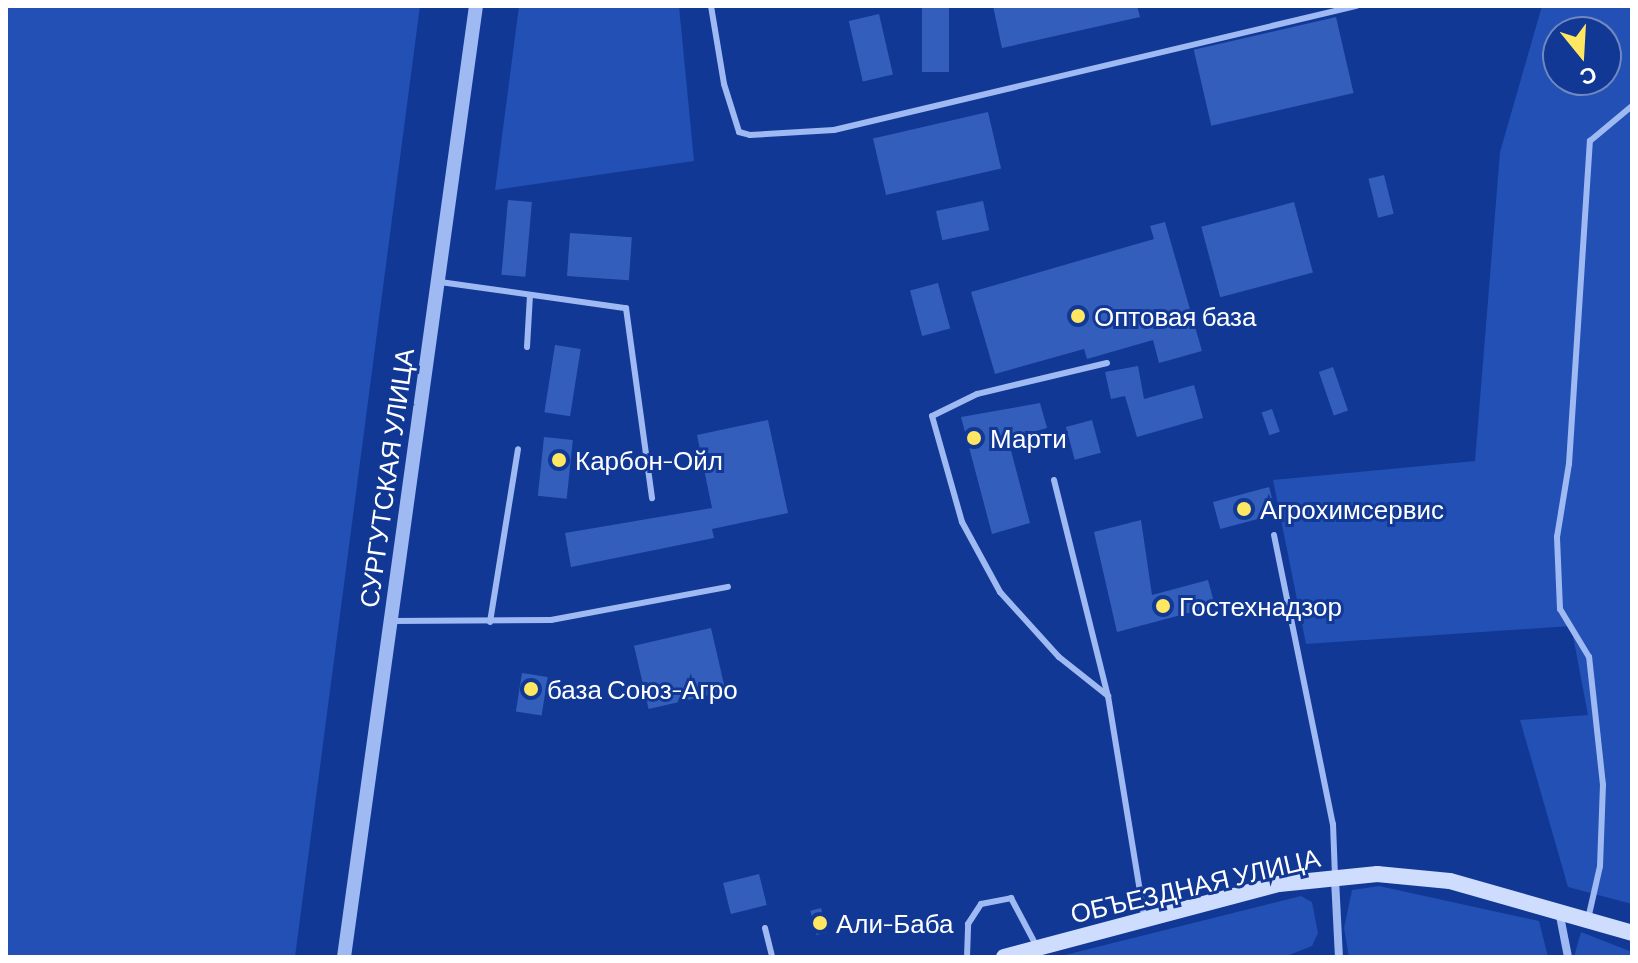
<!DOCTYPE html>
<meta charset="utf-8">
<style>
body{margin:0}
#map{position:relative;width:1638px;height:963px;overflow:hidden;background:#113894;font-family:Barlow,sans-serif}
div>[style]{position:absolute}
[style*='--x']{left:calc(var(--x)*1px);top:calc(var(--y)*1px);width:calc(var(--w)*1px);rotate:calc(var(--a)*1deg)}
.green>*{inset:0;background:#2250b4}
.building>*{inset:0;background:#345ebc;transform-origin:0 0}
.service>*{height:6px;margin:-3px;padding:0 3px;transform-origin:3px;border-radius:3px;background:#9fb9f3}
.minor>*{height:8px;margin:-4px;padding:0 4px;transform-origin:4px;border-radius:4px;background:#9fb9f3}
.tertiary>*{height:14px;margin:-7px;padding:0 7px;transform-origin:7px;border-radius:7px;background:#9fb9f3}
.secondary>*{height:16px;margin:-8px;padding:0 8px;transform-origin:8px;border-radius:8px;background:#cedcfd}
.dots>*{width:22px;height:22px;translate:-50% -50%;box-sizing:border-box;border:4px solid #113894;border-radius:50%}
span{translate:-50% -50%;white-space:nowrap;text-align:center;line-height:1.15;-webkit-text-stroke:6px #113894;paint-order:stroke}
.poi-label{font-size:26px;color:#fff}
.left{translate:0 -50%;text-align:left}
.street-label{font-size:26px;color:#fff}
.frame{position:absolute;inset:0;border:8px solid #fff;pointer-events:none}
.north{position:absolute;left:1542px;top:16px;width:80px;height:80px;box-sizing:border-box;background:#113894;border:2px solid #7088bf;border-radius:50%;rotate:162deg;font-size:22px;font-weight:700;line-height:32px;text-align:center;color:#fff}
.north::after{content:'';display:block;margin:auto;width:28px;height:36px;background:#ffe761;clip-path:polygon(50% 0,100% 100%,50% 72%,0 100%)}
</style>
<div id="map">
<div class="green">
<div style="clip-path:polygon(6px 6px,420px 6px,295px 957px,6px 957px)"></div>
<div style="clip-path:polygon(519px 6px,679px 6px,694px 161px,495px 190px)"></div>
<div style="clip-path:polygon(evenodd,1542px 6px,1632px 6px,1632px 904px,1568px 887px,1520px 720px,1588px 715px,1571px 626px,1306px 644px,1273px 480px,1475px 461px,1500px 152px,1542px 6px,1558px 32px,1606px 32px,1606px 80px,1558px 80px,1558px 32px)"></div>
<div style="clip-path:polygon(1379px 886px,1539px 921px,1548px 957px,1349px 957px,1344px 928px,1352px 890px)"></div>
<div style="clip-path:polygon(1301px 896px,1312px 902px,1318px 933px,1312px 946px,1284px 957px,1057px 957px)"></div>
<div style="clip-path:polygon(1581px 932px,1632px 952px,1632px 957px,1574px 957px)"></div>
</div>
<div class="building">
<div style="left:922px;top:6px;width:27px;height:66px"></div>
<div style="clip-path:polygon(993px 6px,1137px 6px,1140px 17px,1002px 48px)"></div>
<div style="left:879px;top:14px;width:62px;height:31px;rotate:77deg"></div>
<div style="left:1336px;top:17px;width:78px;height:146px;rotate:77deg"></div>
<div style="left:988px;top:112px;width:58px;height:118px;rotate:77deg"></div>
<div style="left:1384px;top:175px;width:40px;height:16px;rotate:76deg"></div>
<div style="left:508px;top:200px;width:24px;height:75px;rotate:5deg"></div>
<div style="left:983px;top:201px;width:30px;height:48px;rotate:78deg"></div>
<div style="left:1294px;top:202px;width:73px;height:96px;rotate:75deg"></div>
<div style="clip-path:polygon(1165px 222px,1202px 351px,1159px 363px,1153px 340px,1087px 359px,1084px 349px,995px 374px,971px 292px,1154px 239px,1150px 226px)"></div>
<div style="left:570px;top:233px;width:62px;height:43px;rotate:4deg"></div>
<div style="left:938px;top:283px;width:47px;height:29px;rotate:75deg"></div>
<div style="left:555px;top:345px;width:26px;height:68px;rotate:9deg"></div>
<div style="clip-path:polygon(1138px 366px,1144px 399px,1194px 385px,1203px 418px,1137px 437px,1125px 396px,1111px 399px,1105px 372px)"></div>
<div style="left:1333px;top:367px;width:46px;height:15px;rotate:71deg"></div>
<div style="clip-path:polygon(1040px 403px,1047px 428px,1008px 439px,1030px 523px,992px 534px,961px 417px)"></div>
<div style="left:1272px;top:409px;width:24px;height:11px;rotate:71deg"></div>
<div style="clip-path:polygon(768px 420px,788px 513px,712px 529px,714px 538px,571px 567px,565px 533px,712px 508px,697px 435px)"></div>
<div style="left:1092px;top:420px;width:34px;height:27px;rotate:75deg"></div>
<div style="left:544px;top:437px;width:29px;height:59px;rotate:6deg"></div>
<div style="left:1269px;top:487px;width:28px;height:58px;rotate:75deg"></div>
<div style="clip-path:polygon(1141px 520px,1152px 595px,1208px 580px,1215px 606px,1117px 632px,1094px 532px)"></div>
<div style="left:711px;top:628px;width:65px;height:79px;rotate:77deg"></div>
<div style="left:522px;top:673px;width:26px;height:39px;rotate:9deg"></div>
<div style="left:759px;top:874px;width:32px;height:37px;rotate:76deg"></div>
<div style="left:821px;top:908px;width:25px;height:11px;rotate:76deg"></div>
</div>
<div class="service">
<div style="--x:711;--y:6;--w:79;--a:80.5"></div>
<div style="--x:724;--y:84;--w:50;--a:72.6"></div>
<div style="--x:739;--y:132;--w:11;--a:15"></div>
<div style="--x:750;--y:135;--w:84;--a:-3.4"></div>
<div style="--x:834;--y:130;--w:537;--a:-13.36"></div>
<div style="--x:440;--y:282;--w:188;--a:8"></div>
<div style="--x:626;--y:308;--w:192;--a:82.2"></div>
<div style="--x:527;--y:347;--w:52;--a:-86.7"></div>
<div style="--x:1107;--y:363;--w:134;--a:166.6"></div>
<div style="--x:977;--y:394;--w:50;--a:153.9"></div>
<div style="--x:932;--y:416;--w:110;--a:74.2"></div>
<div style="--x:962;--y:522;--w:80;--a:61.5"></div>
<div style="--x:1000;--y:592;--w:88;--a:47.8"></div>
<div style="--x:1059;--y:657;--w:63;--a:38.5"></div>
<div style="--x:1054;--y:480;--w:223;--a:76"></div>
<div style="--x:1108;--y:696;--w:223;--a:80.7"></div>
<div style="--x:1274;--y:535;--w:295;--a:78.5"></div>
<div style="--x:1333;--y:824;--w:52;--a:87.8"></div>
<div style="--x:392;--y:621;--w:159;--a:-0.4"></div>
<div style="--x:551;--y:620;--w:180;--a:-10.6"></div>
<div style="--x:490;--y:622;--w:175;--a:-80.8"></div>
<div style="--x:1588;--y:919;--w:54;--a:-77.2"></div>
<div style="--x:1600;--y:866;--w:81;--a:-87.9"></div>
<div style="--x:1603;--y:785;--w:129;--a:-96.2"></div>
<div style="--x:1589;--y:657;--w:56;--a:-121.1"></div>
<div style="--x:1560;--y:609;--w:72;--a:-92.4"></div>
<div style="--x:1557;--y:537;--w:74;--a:-80.7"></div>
<div style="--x:1569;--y:464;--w:324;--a:-86.3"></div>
<div style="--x:1590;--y:141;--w:55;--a:-39.8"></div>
<div style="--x:765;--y:928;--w:30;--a:76"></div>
<div style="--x:967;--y:957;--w:33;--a:-88"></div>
<div style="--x:968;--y:924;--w:24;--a:-57"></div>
<div style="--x:981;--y:904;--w:31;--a:-11"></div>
<div style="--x:1011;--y:898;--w:53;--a:62"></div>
</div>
<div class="minor">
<div style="--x:1335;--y:879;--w:78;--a:87.1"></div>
<div style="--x:1559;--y:911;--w:47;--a:78.9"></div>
</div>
<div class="tertiary">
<div style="--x:344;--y:957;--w:960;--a:-82.1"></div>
</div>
<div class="secondary">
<div style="--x:1004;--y:957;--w:285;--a:-14.9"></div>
<div style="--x:1279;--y:884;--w:99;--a:-5.8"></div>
<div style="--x:1377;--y:874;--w:73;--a:5.5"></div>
<div style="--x:1450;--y:881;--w:189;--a:15.9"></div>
</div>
<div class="dots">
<div style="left:1078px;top:316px;background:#ffe761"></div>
<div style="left:974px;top:438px;background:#ffe761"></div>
<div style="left:559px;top:460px;background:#ffe761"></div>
<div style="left:1244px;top:509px;background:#ffe761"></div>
<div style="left:1163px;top:606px;background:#ffe761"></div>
<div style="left:531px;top:689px;background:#ffe761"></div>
<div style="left:820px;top:923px;background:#ffe761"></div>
</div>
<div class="poi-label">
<span class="left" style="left:1094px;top:316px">Оптовая база</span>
<span class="left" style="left:990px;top:438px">Марти</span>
<span class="left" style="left:575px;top:460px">Карбон-Ойл</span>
<span class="left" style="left:1260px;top:509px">Агрохимсервис</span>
<span class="left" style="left:1179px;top:606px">Гостехнадзор</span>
<span class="left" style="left:547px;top:689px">база Союз-Агро</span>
<span class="left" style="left:836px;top:923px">Али-Баба</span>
</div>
<div class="street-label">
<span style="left:386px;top:478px;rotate:-82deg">СУРГУТСКАЯ УЛИЦА</span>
<span style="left:1195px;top:885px;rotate:-13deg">ОБЪЕЗДНАЯ УЛИЦА</span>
</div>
<div class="frame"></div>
<div class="north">С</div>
</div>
